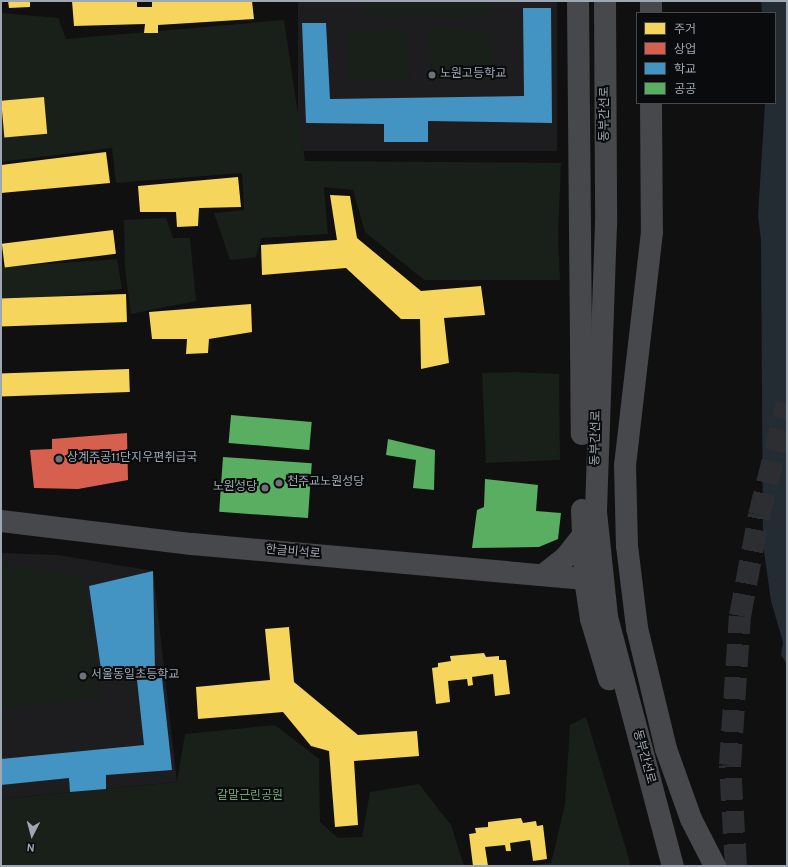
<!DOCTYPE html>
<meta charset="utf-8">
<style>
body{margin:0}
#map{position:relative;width:788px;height:867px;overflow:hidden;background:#101010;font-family:Overpass,"Noto Sans KR",sans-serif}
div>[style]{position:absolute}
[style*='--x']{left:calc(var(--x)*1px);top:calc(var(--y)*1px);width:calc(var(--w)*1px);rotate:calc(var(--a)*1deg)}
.built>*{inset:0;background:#1d1d1f;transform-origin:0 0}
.green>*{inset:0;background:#191f19;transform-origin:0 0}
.water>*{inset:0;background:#232c32}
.homes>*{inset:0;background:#f6d55c;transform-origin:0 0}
.shops>*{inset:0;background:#d6604d}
.schools>*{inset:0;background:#4393c3}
.public>*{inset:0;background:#5aae61;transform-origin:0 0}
.highway-tunnel>*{height:22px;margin-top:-11px;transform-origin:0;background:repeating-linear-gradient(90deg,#2d2e31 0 22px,transparent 0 33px)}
.major>*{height:22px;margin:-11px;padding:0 11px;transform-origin:11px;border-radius:11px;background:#46484b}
.highway>*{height:22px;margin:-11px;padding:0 11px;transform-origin:11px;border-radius:11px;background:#47484b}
.dots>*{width:11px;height:11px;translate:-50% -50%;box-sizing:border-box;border:2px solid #0a0b0c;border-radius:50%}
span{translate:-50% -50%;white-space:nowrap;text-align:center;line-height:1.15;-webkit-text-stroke:4px #0a0b0c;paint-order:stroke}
.poi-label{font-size:12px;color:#9fa7b3}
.left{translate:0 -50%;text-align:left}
.right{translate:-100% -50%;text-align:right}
.street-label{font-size:12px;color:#9fa7b3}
.park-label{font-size:12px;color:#75a075}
.frame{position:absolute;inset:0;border:2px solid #9fa7b3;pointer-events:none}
.legend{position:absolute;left:636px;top:12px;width:140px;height:92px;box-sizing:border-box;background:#0a0b0c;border:1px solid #46494f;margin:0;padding:5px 7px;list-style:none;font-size:12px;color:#9fa7b3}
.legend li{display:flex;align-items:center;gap:8px;height:20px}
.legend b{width:20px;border:1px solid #46494f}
.north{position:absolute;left:12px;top:815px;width:40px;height:40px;-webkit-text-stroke:3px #0a0b0c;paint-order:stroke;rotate:186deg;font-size:11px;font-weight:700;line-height:16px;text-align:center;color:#9fa7b3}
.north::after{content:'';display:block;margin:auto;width:14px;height:18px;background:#9fa7b3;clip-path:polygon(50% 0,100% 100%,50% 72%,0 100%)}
</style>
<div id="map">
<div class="built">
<div style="left:298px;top:1px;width:259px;height:150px"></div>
<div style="clip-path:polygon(1px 553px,58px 555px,153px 571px,177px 782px,1px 799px)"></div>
</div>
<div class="green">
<div style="left:366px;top:1px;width:125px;height:16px"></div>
<div style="clip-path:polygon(1px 13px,58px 18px,66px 39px,284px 20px,305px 161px,561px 163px,558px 236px,560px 280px,424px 280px,365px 232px,353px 190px,324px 187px,328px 234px,261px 238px,256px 257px,230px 260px,214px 213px,244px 210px,242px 173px,116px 183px,112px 148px,1px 162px)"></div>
<div style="clip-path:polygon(429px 28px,489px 32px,496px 82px,431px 80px)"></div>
<div style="left:407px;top:30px;width:50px;height:60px;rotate:88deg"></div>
<div style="clip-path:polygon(166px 218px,173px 238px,190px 238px,196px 301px,131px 314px,125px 268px,124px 220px)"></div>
<div style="clip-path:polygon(117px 259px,122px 289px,1px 303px,1px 267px)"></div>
<div style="clip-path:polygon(514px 372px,559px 374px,560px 460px,486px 463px,482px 373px)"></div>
<div style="clip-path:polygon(1px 565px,84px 577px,101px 697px,1px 709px)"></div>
<div style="clip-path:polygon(586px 717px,631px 866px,527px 866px,551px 863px,565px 805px,570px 725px)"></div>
<div style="clip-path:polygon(275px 725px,319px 759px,320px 822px,338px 838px,362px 837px,370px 792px,419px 784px,451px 825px,464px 866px,1px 866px,1px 799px,177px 782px,185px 734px)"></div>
</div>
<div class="water">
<div style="clip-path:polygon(761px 1px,787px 1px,787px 664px,781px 655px,783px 642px,771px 601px,763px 544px,761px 240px,758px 216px,765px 103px,775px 103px,775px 13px,762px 13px)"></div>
</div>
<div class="homes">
<div style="clip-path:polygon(8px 1px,30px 1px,30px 7px,9px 8px)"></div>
<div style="clip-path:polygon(72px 1px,137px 1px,137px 7px,152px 7px,152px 1px,252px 1px,254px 19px,158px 25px,158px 33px,144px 33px,145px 24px,74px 26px)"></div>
<div style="left:44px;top:97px;width:37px;height:43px;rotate:85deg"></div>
<div style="clip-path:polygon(106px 152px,110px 183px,1px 193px,1px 165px)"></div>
<div style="clip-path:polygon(238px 177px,241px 207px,199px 208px,198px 226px,177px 227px,176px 212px,140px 212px,138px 186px)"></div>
<div style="clip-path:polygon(330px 195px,350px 196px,357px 238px,421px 291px,481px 286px,485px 315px,444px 318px,449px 363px,421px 369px,420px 319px,401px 319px,346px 268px,262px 275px,261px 245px,337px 240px)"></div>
<div style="left:113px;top:230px;width:24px;height:112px;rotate:83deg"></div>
<div style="left:126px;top:294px;width:28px;height:126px;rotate:88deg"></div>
<div style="clip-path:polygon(251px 304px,252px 332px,209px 339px,208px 353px,186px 354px,187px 339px,152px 339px,149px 312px)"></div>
<div style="left:129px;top:369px;width:23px;height:129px;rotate:88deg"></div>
<div style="clip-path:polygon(289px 627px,294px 682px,358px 735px,417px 731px,419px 756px,354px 761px,358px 825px,335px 827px,329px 751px,311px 746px,283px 712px,198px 719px,196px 687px,270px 680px,265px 629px)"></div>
<div style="clip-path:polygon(484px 653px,486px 657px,499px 656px,499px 660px,506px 660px,510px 694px,495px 696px,493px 674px,472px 677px,473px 685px,468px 686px,467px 679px,448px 681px,450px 702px,436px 704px,432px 668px,438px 667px,438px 663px,451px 661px,450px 656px)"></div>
<div style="clip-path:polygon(521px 818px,523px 823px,536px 821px,537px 826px,543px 825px,547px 859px,533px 861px,530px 840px,510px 843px,511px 851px,506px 851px,505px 845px,485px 847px,488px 866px,473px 866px,469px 834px,476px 833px,475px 828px,488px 827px,488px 822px)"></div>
</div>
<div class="shops">
<div style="clip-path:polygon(127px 433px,128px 480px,78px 489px,34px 488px,30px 450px,52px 449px,52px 439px)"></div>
</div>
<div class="schools">
<div style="clip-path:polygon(523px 8px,551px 8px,552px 123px,428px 121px,428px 142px,384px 142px,384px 124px,306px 123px,302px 23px,326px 23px,330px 99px,524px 96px)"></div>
<div style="clip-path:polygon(153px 571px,155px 671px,102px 676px,89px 586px)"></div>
<div style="clip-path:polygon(162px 678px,172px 770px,106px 775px,106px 789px,70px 792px,69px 778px,1px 785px,1px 759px,144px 745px,137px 680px)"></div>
</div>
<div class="public">
<div style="left:231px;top:415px;width:81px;height:28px;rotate:5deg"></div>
<div style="clip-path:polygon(388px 439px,435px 450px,434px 490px,413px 488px,416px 460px,386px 455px)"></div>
<div style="left:223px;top:457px;width:89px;height:55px;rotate:4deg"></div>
<div style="clip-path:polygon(485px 479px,538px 485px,536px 511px,561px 513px,558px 539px,539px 547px,472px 548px,477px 510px,484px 507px)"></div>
</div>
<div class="highway-tunnel">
<div style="--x:736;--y:866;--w:101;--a:-93.4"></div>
<div style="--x:730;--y:765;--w:149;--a:-86.2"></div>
<div style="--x:740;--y:616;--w:103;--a:-79.3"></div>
<div style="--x:759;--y:515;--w:114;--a:-75.8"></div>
</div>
<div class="major">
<div style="--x:1;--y:521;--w:192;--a:6.9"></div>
<div style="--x:192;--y:544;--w:395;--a:5.1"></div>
</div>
<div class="highway">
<div style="--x:578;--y:1;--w:433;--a:89.5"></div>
<div style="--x:605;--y:1;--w:223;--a:89.7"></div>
<div style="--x:606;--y:224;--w:288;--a:92"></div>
<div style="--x:596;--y:512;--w:106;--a:84"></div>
<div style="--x:607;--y:617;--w:258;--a:75.2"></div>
<div style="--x:651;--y:13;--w:12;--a:-90"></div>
<div style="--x:651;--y:103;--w:129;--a:89.6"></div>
<div style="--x:652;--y:232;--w:235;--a:96.6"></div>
<div style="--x:625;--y:465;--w:81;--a:88.6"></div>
<div style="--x:627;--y:546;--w:83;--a:83"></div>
<div style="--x:637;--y:628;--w:124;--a:76.5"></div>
<div style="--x:666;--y:749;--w:74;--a:70.3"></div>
<div style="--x:691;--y:819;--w:53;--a:62.9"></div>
<div style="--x:582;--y:510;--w:69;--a:87.5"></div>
<div style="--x:585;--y:579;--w:40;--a:81.5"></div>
<div style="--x:591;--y:619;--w:63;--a:73.3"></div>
<div style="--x:543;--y:575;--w:28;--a:-38"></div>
<div style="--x:565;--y:558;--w:29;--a:-52"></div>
</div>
<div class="dots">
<div style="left:432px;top:75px;background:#6d727a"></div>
<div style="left:59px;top:459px;background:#6d727a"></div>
<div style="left:279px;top:483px;background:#6d727a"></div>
<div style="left:265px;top:488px;background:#6d727a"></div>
<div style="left:83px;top:676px;background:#6d727a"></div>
</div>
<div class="poi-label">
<span class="left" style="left:440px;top:75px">노원고등학교</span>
<span class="left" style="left:67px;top:459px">상계주공11단지우편취급국</span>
<span class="left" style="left:287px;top:483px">천주교노원성당</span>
<span class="right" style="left:257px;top:488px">노원성당</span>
<span class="left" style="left:91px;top:676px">서울동일초등학교</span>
</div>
<div class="street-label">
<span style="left:606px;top:114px;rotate:-90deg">동부간선로</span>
<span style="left:597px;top:438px;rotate:-89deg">동부간선로</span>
<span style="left:293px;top:553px;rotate:5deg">한글비석로</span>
<span style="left:643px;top:757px;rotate:75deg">동부간선로</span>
</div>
<div class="park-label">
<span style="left:250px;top:797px">갈말근린공원</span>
</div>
<div class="frame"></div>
<ul class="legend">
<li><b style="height:11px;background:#f6d55c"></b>주거</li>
<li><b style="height:11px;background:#d6604d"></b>상업</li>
<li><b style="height:11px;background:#4393c3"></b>학교</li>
<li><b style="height:11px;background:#5aae61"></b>공공</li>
</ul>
<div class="north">N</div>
</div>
